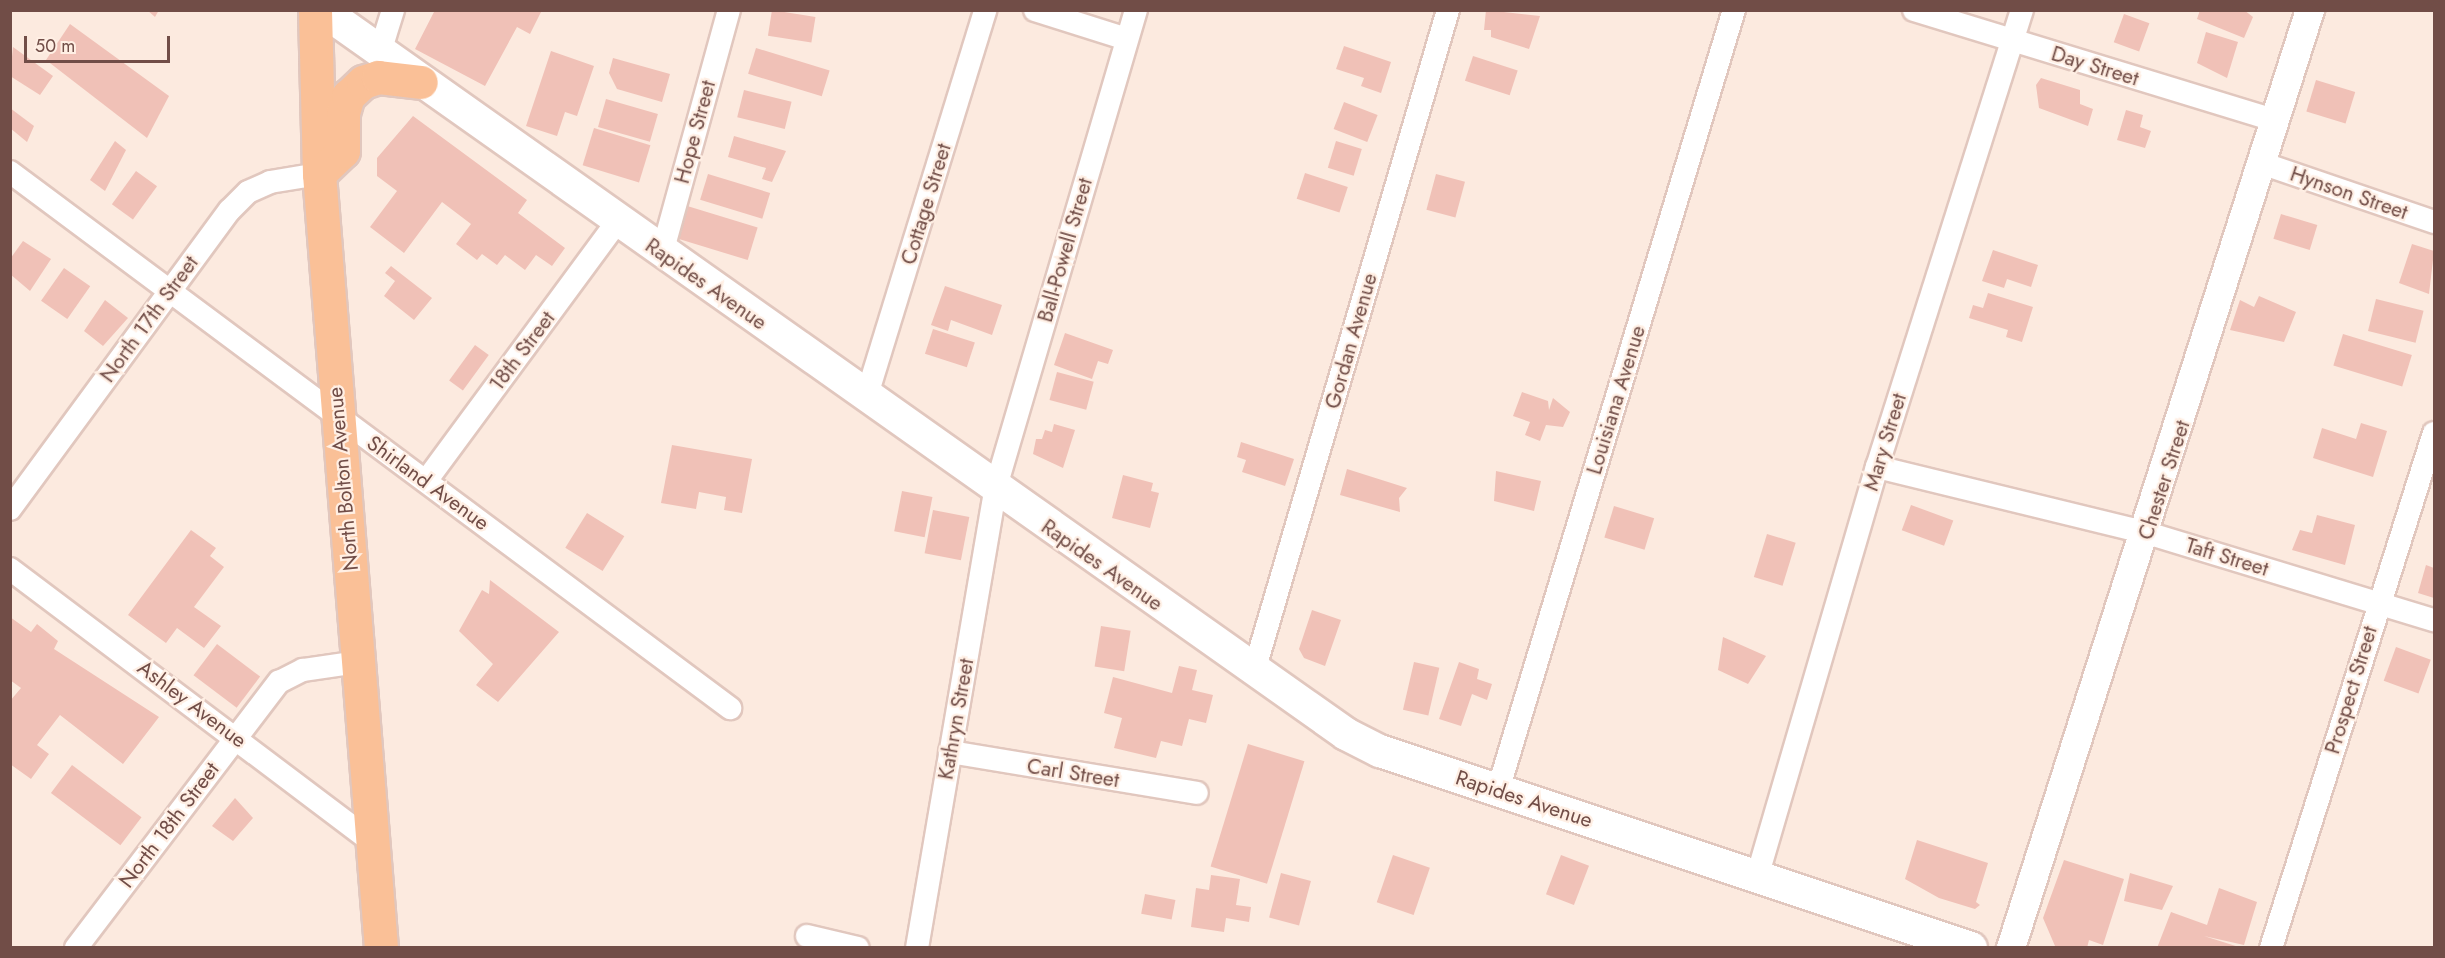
<!DOCTYPE html>
<style>
body{margin:0}
#map{position:relative;width:2445px;height:958px;overflow:hidden;background:#fceadf;font-family:Jost,sans-serif}
div>[style]{position:absolute}
[style*='--x']{left:calc(var(--x)*1px);top:calc(var(--y)*1px);width:calc(var(--w)*1px);rotate:calc(var(--a)*1deg)}
.building>*{inset:0;background:#f0c1b7;transform-origin:0 0}
.roads{filter:drop-shadow(2px 0 #e1c7be) drop-shadow(-2px 0 #e1c7be) drop-shadow(0 2px #e1c7be) drop-shadow(0 -2px #e1c7be)}
.minor>*{height:22px;margin:-11px;padding:0 11px;transform-origin:11px;border-radius:11px;background:#fff}
.tertiary>*{height:28px;margin:-14px;padding:0 14px;transform-origin:14px;border-radius:14px;background:#fff}
.secondary>*{height:32px;margin:-16px;padding:0 16px;transform-origin:16px;border-radius:16px;background:#fff}
.primary>*{height:33px;margin:-16.5px;padding:0 16.5px;transform-origin:16.5px;border-radius:16.5px;background:#fac097}
span{translate:-50% -50%;white-space:nowrap;text-align:center;line-height:1.15;-webkit-text-stroke:4.5px #ffefe4;paint-order:stroke}
.street-label{font-size:21px;color:#714d47}
.frame{position:absolute;inset:0;border:12px solid #714d47;pointer-events:none}
.scale{position:absolute;left:24px;top:36px;width:146px;height:27px;box-sizing:border-box;border:3px solid #714d47;border-top:0;padding-left:8px;font-size:18px;line-height:21px;white-space:nowrap;color:#714d47;-webkit-text-stroke:4px #ffefe4;paint-order:stroke}
</style>
<div id="map">
<div class="building">
<div style="clip-path:polygon(147px 10px,159px 10px,155px 17px)"></div>
<div style="clip-path:polygon(435px 10px,542px 10px,530px 34px,517px 27px,485px 86px,415px 49px)"></div>
<div style="left:772px;top:10px;width:44px;height:26px;rotate:9deg"></div>
<div style="clip-path:polygon(1486px 10px,1540px 16px,1529px 49px,1491px 37px,1491px 30px,1484px 30px)"></div>
<div style="clip-path:polygon(2200px 10px,2244px 10px,2253px 17px,2244px 38px,2197px 19px)"></div>
<div style="left:2124px;top:14px;width:27px;height:30px;rotate:20deg"></div>
<div style="clip-path:polygon(70px 24px,169px 96px,147px 138px,46px 60px)"></div>
<div style="clip-path:polygon(2206px 32px,2238px 42px,2227px 78px,2197px 63px)"></div>
<div style="clip-path:polygon(1344px 46px,1391px 62px,1381px 93px,1361px 86px,1364px 78px,1336px 69px)"></div>
<div style="clip-path:polygon(13px 47px,53px 76px,40px 95px,10px 76px)"></div>
<div style="left:756px;top:48px;width:77px;height:27px;rotate:17deg"></div>
<div style="clip-path:polygon(551px 51px,594px 66px,577px 116px,565px 112px,557px 136px,526px 126px)"></div>
<div style="left:1473px;top:56px;width:47px;height:26px;rotate:18deg"></div>
<div style="clip-path:polygon(613px 58px,670px 74px,662px 102px,617px 89px,609px 73px)"></div>
<div style="clip-path:polygon(2041px 78px,2080px 90px,2080px 104px,2093px 109px,2088px 126px,2039px 108px,2036px 85px)"></div>
<div style="left:2316px;top:80px;width:41px;height:33px;rotate:17deg"></div>
<div style="left:744px;top:90px;width:49px;height:28px;rotate:14deg"></div>
<div style="left:606px;top:99px;width:54px;height:29px;rotate:16deg"></div>
<div style="left:1344px;top:102px;width:36px;height:29px;rotate:21deg"></div>
<div style="clip-path:polygon(10px 108px,34px 126px,27px 142px,10px 128px)"></div>
<div style="clip-path:polygon(2126px 110px,2143px 115px,2140px 127px,2151px 131px,2145px 148px,2117px 140px)"></div>
<div style="clip-path:polygon(413px 116px,527px 200px,518px 213px,565px 248px,552px 266px,536px 255px,525px 270px,505px 255px,497px 265px,482px 254px,477px 260px,456px 244px,471px 224px,442px 202px,404px 253px,370px 227px,397px 191px,377px 176px,377px 158px)"></div>
<div style="left:594px;top:128px;width:59px;height:39px;rotate:17deg"></div>
<div style="clip-path:polygon(734px 136px,786px 151px,772px 182px,762px 179px,766px 168px,728px 157px)"></div>
<div style="clip-path:polygon(115px 141px,126px 150px,105px 191px,90px 180px)"></div>
<div style="left:1336px;top:141px;width:27px;height:28px;rotate:17deg"></div>
<div style="left:136px;top:171px;width:26px;height:41px;rotate:36deg"></div>
<div style="left:1305px;top:173px;width:45px;height:27px;rotate:18deg"></div>
<div style="left:708px;top:174px;width:65px;height:27px;rotate:17deg"></div>
<div style="left:1436px;top:174px;width:30px;height:37px;rotate:15deg"></div>
<div style="left:684px;top:205px;width:77px;height:34px;rotate:17deg"></div>
<div style="left:2281px;top:214px;width:38px;height:26px;rotate:17deg"></div>
<div style="clip-path:polygon(23px 241px,51px 259px,30px 291px,10px 274px,10px 259px)"></div>
<div style="clip-path:polygon(2412px 244px,2434px 251px,2429px 294px,2399px 283px)"></div>
<div style="clip-path:polygon(1993px 250px,2038px 265px,2031px 287px,2007px 279px,2004px 288px,1982px 281px)"></div>
<div style="clip-path:polygon(391px 266px,432px 298px,414px 320px,384px 296px,395px 281px,385px 273px)"></div>
<div style="left:64px;top:268px;width:32px;height:40px;rotate:35deg"></div>
<div style="clip-path:polygon(945px 286px,1002px 305px,992px 335px,951px 320px,948px 331px,931px 325px)"></div>
<div style="clip-path:polygon(1988px 293px,2033px 307px,2022px 342px,2006px 337px,2008px 330px,1969px 318px,1973px 305px,1983px 308px)"></div>
<div style="clip-path:polygon(2259px 296px,2296px 312px,2284px 342px,2230px 330px,2240px 300px,2254px 307px)"></div>
<div style="left:2376px;top:299px;width:49px;height:33px;rotate:14deg"></div>
<div style="clip-path:polygon(105px 300px,128px 318px,103px 346px,84px 331px)"></div>
<div style="left:933px;top:329px;width:44px;height:26px;rotate:18deg"></div>
<div style="clip-path:polygon(1065px 333px,1113px 350px,1108px 364px,1098px 361px,1092px 379px,1054px 365px)"></div>
<div style="left:2343px;top:334px;width:72px;height:33px;rotate:17deg"></div>
<div style="left:475px;top:345px;width:17px;height:44px;rotate:36deg"></div>
<div style="left:1057px;top:372px;width:38px;height:29px;rotate:15deg"></div>
<div style="clip-path:polygon(1522px 392px,1548px 401px,1549px 410px,1553px 398px,1570px 412px,1563px 427px,1546px 425px,1540px 441px,1525px 435px,1530px 422px,1513px 416px)"></div>
<div style="clip-path:polygon(2361px 423px,2387px 431px,2373px 477px,2313px 458px,2322px 428px,2356px 439px)"></div>
<div style="clip-path:polygon(1054px 424px,1075px 430px,1063px 468px,1033px 454px,1036px 439px,1042px 439px,1045px 430px,1052px 432px)"></div>
<div style="clip-path:polygon(1241px 442px,1294px 459px,1285px 486px,1242px 472px,1246px 460px,1237px 457px)"></div>
<div style="clip-path:polygon(672px 445px,752px 459px,742px 513px,724px 510px,726px 497px,699px 492px,696px 509px,661px 503px)"></div>
<div style="clip-path:polygon(1347px 469px,1407px 488px,1399px 498px,1400px 512px,1340px 495px)"></div>
<div style="clip-path:polygon(1496px 471px,1541px 481px,1534px 511px,1494px 501px)"></div>
<div style="clip-path:polygon(1123px 475px,1153px 483px,1151px 491px,1159px 493px,1150px 528px,1112px 518px)"></div>
<div style="left:902px;top:491px;width:31px;height:41px;rotate:11deg"></div>
<div style="left:1911px;top:505px;width:45px;height:27px;rotate:20deg"></div>
<div style="left:1614px;top:506px;width:42px;height:33px;rotate:17deg"></div>
<div style="left:933px;top:510px;width:37px;height:44px;rotate:11deg"></div>
<div style="left:587px;top:513px;width:44px;height:41px;rotate:32deg"></div>
<div style="clip-path:polygon(2317px 515px,2355px 525px,2345px 565px,2292px 550px,2300px 530px,2312px 533px)"></div>
<div style="clip-path:polygon(191px 530px,216px 548px,210px 556px,224px 567px,194px 607px,221px 626px,204px 648px,177px 628px,166px 643px,128px 615px)"></div>
<div style="left:1767px;top:534px;width:30px;height:45px;rotate:17deg"></div>
<div style="clip-path:polygon(2426px 565px,2434px 568px,2434px 598px,2418px 593px)"></div>
<div style="clip-path:polygon(490px 580px,559px 632px,498px 702px,476px 685px,493px 664px,459px 631px,482px 590px,489px 594px)"></div>
<div style="clip-path:polygon(1312px 610px,1341px 620px,1325px 666px,1304px 658px,1299px 649px)"></div>
<div style="clip-path:polygon(10px 617px,31px 632px,37px 624px,58px 641px,54px 649px,159px 717px,123px 764px,60px 715px,37px 745px,49px 754px,31px 779px,10px 764px,10px 701px,21px 688px,10px 680px)"></div>
<div style="left:1101px;top:626px;width:30px;height:41px;rotate:9deg"></div>
<div style="clip-path:polygon(1723px 637px,1766px 656px,1748px 684px,1718px 670px)"></div>
<div style="left:217px;top:644px;width:54px;height:39px;rotate:37deg"></div>
<div style="left:2396px;top:647px;width:37px;height:36px;rotate:20deg"></div>
<div style="left:1414px;top:662px;width:26px;height:49px;rotate:13deg"></div>
<div style="clip-path:polygon(1459px 662px,1479px 669px,1477px 679px,1492px 684px,1487px 700px,1472px 694px,1461px 726px,1439px 719px)"></div>
<div style="clip-path:polygon(1179px 666px,1197px 670px,1192px 690px,1213px 695px,1206px 723px,1189px 719px,1182px 746px,1161px 741px,1156px 758px,1114px 748px,1122px 718px,1104px 713px,1113px 677px,1172px 693px)"></div>
<div style="left:1248px;top:744px;width:59px;height:128px;rotate:17deg"></div>
<div style="left:72px;top:765px;width:87px;height:35px;rotate:37deg"></div>
<div style="clip-path:polygon(235px 798px,253px 818px,233px 841px,212px 826px)"></div>
<div style="clip-path:polygon(1917px 840px,1988px 863px,1976px 902px,1980px 905px,1975px 909px,1939px 898px,1905px 879px)"></div>
<div style="left:1393px;top:855px;width:39px;height:50px;rotate:19deg"></div>
<div style="left:1561px;top:855px;width:30px;height:42px;rotate:21deg"></div>
<div style="clip-path:polygon(2064px 860px,2124px 879px,2103px 945px,2089px 940px,2087px 948px,2055px 946px,2043px 918px)"></div>
<div style="left:1281px;top:873px;width:31px;height:46px;rotate:15deg"></div>
<div style="clip-path:polygon(2130px 873px,2173px 886px,2162px 910px,2124px 901px)"></div>
<div style="clip-path:polygon(1211px 875px,1240px 879px,1236px 905px,1251px 907px,1249px 922px,1226px 918px,1224px 932px,1191px 927px,1196px 888px,1209px 890px)"></div>
<div style="clip-path:polygon(2219px 888px,2257px 902px,2244px 945px,2204px 936px,2242px 948px,2157px 948px,2171px 912px,2207px 925px)"></div>
<div style="left:1145px;top:894px;width:31px;height:20px;rotate:11deg"></div>
</div>
<div class="roads">
<div class="minor">
<div style="--x:1035;--y:10;--w:96;--a:17.5"></div>
<div style="--x:1914;--y:10;--w:379;--a:17"></div>
<div style="--x:380;--y:52;--w:44;--a:-72.8"></div>
<div style="--x:2264;--y:164;--w:180;--a:18.8"></div>
<div style="--x:10;--y:172;--w:898;--a:36.67"></div>
<div style="--x:662;--y:253;--w:252;--a:-74.6"></div>
<div style="--x:866;--y:398;--w:406;--a:-72.9"></div>
<div style="--x:1877;--y:467;--w:278;--a:13.7"></div>
<div style="--x:2147;--y:533;--w:300;--a:16.9"></div>
<div style="--x:426;--y:481;--w:323;--a:-53.6"></div>
<div style="--x:10;--y:509;--w:371;--a:-53.7"></div>
<div style="--x:230;--y:210;--w:25;--a:-45"></div>
<div style="--x:248;--y:192;--w:24;--a:-24"></div>
<div style="--x:270;--y:182;--w:50;--a:-9.3"></div>
<div style="--x:10;--y:569;--w:453;--a:37"></div>
<div style="--x:1254;--y:671;--w:689;--a:-73.64"></div>
<div style="--x:950;--y:752;--w:250;--a:9.4"></div>
<div style="--x:1498;--y:790;--w:815;--a:-73.17"></div>
<div style="--x:1757;--y:877;--w:427;--a:-73.7"></div>
<div style="--x:1877;--y:467;--w:479;--a:-72.4"></div>
<div style="--x:807;--y:936;--w:52;--a:13.2"></div>
<div style="--x:76;--y:948;--w:335;--a:-52.7"></div>
<div style="--x:279;--y:682;--w:27;--a:-27"></div>
<div style="--x:303;--y:670;--w:56;--a:-8.3"></div>
<div style="--x:917;--y:948;--w:465;--a:-80.3"></div>
<div style="--x:995;--y:490;--w:500;--a:-73.63"></div>
<div style="--x:2271;--y:948;--w:540;--a:-72.44"></div>
</div>
<div class="tertiary">
<div style="--x:2011;--y:948;--w:985;--a:-72.32"></div>
</div>
<div class="secondary">
<div style="--x:322;--y:10;--w:1254;--a:35.26"></div>
<div style="--x:1346;--y:734;--w:38;--a:27"></div>
<div style="--x:1380;--y:751;--w:623;--a:18.43"></div>
</div>
<div class="primary">
<div style="--x:315;--y:10;--w:164;--a:88.6"></div>
<div style="--x:319;--y:174;--w:776;--a:85.42"></div>
<div style="--x:319;--y:174;--w:33;--a:-44"></div>
<div style="--x:343;--y:151;--w:38;--a:-90"></div>
<div style="--x:343;--y:113;--w:18;--a:-74"></div>
<div style="--x:348;--y:96;--w:21;--a:-43"></div>
<div style="--x:363;--y:82;--w:16;--a:-18"></div>
<div style="--x:378;--y:77;--w:43;--a:6.6"></div>
</div>
</div>
<div class="street-label">
<span style="left:2095px;top:66px;rotate:17deg">Day Street</span>
<span style="left:695px;top:132px;rotate:-75deg">Hope Street</span>
<span style="left:2349px;top:193px;rotate:19deg">Hynson Street</span>
<span style="left:926px;top:204px;rotate:-73deg">Cottage Street</span>
<span style="left:1065px;top:250px;rotate:-74deg">Ball-Powell Street</span>
<span style="left:706px;top:284px;rotate:35deg">Rapides Avenue</span>
<span style="left:149px;top:319px;rotate:-54deg">North 17th Street</span>
<span style="left:1351px;top:341px;rotate:-74deg">Gordan Avenue</span>
<span style="left:522px;top:351px;rotate:-53deg">18th Street</span>
<span style="left:1616px;top:400px;rotate:-73deg">Louisiana Avenue</span>
<span style="left:1885px;top:442px;rotate:-73deg">Mary Street</span>
<span style="left:343px;top:479px;rotate:-95deg">North Bolton Avenue</span>
<span style="left:2164px;top:480px;rotate:-72deg">Chester Street</span>
<span style="left:428px;top:483px;rotate:36deg">Shirland Avenue</span>
<span style="left:2227px;top:557px;rotate:17deg">Taft Street</span>
<span style="left:1102px;top:565px;rotate:35deg">Rapides Avenue</span>
<span style="left:2351px;top:690px;rotate:-73deg">Prospect Street</span>
<span style="left:192px;top:704px;rotate:37deg">Ashley Avenue</span>
<span style="left:956px;top:719px;rotate:-80deg">Kathryn Street</span>
<span style="left:1073px;top:773px;rotate:9deg">Carl Street</span>
<span style="left:1524px;top:799px;rotate:18deg">Rapides Avenue</span>
<span style="left:169px;top:825px;rotate:-53deg">North 18th Street</span>
</div>
<div class="frame"></div>
<div class="scale">50 m</div>
</div>
